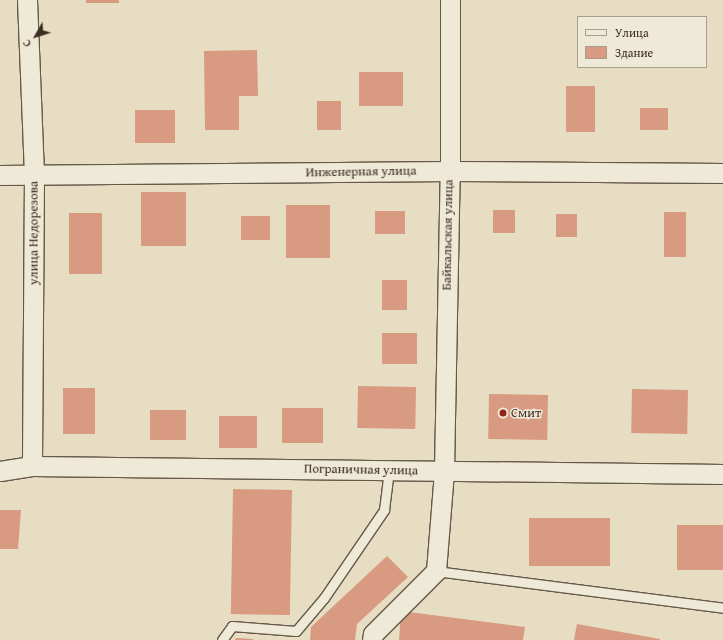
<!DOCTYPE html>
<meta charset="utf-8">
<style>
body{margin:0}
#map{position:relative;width:723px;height:640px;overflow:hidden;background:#e6ddc3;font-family:"Gentium Book Plus",serif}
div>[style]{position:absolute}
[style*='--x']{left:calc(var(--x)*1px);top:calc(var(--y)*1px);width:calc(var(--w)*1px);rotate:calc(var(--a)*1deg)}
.building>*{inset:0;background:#d89a81;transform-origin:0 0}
.roads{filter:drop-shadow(1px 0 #665949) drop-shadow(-1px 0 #665949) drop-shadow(0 1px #665949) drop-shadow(0 -1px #665949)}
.service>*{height:9px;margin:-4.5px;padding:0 4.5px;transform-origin:4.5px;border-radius:4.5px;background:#efe9d8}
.minor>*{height:19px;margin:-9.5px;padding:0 9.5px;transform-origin:9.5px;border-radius:9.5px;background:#efe9d8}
.dots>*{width:11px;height:11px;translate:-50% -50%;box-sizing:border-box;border:2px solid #efe9d8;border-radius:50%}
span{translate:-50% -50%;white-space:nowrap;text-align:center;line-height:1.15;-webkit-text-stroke:3px #efe9d8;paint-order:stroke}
.street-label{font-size:13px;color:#3c2d20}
.poi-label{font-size:13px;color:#3c2d20}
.left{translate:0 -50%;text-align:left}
.legend{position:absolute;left:577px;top:16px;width:130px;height:52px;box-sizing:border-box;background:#efe9d8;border:1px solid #a79e8e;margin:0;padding:5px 7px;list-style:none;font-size:12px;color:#3c2d20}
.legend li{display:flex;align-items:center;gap:8px;height:20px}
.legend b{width:20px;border:1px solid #a79e8e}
.north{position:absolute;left:16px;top:16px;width:40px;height:40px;-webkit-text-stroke:3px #efe9d8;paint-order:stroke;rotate:231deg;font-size:11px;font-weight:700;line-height:16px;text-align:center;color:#3c2d20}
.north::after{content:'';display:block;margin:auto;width:14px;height:18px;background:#3c2d20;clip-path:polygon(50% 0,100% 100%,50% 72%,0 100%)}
</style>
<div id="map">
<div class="building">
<div style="left:86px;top:0;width:33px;height:3px"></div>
<div style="clip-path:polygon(257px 50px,258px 96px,239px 96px,239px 130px,205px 130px,204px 51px)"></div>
<div style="left:403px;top:72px;width:34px;height:44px;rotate:90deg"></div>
<div style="left:566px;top:86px;width:29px;height:46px"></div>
<div style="left:317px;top:101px;width:24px;height:29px"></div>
<div style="left:640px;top:108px;width:28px;height:22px"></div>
<div style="left:135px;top:110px;width:40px;height:33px"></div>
<div style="left:141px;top:192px;width:45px;height:54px"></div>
<div style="left:286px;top:205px;width:44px;height:53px"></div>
<div style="left:493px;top:210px;width:22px;height:23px"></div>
<div style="left:405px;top:211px;width:23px;height:30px;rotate:90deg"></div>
<div style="left:664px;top:212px;width:22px;height:45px"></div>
<div style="left:69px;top:213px;width:33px;height:61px"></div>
<div style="left:556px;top:214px;width:21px;height:23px"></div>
<div style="left:241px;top:216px;width:29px;height:24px"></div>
<div style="left:407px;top:280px;width:30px;height:25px;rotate:90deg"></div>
<div style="left:382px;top:333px;width:35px;height:31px"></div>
<div style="left:358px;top:386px;width:58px;height:42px;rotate:1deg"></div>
<div style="left:63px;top:388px;width:32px;height:46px"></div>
<div style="left:632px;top:389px;width:56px;height:44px;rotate:1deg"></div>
<div style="left:489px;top:394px;width:59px;height:45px;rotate:1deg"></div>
<div style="left:323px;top:408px;width:35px;height:41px;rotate:90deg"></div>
<div style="left:150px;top:410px;width:36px;height:30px"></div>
<div style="left:219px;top:416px;width:38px;height:32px"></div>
<div style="left:233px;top:489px;width:59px;height:125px;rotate:1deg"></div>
<div style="clip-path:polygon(0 510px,21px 510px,18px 549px,0 549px)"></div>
<div style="left:529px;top:518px;width:81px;height:48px"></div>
<div style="left:723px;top:525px;width:45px;height:46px;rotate:90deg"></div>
<div style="clip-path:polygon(387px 556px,408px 577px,357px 624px,355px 640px,310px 640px,311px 627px)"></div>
<div style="clip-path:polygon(401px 611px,525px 627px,523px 640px,399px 640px)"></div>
<div style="clip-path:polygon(577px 624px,660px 639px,660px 640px,574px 640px)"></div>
<div style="clip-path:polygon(236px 638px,253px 639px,253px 640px,235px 640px)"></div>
</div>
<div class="roads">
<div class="service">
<div style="--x:436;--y:571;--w:289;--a:7.3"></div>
<div style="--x:222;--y:640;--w:17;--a:-54"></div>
<div style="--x:232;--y:626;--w:64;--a:4.5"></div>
<div style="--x:296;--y:631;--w:43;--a:-49.7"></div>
<div style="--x:324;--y:598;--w:107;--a:-55.7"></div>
<div style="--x:384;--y:510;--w:40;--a:-82.9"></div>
</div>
<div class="minor">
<div style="--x:27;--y:0;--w:175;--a:87.7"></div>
<div style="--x:34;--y:175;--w:291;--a:90.4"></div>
<div style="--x:0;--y:175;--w:450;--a:-0.5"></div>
<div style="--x:450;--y:171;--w:273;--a:0.4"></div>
<div style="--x:0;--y:471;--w:32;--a:-9"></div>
<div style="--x:32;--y:466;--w:691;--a:0.66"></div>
<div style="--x:372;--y:640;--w:6;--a:-81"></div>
<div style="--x:373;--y:634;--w:89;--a:-45"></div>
<div style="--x:436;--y:571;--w:100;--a:-85.4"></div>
<div style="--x:444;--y:471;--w:300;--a:-88.9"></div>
<div style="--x:450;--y:171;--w:171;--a:-90"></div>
</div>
</div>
<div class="dots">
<div style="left:503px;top:413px;background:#8f2418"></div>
</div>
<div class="street-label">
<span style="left:361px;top:172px;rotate:-1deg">Инженерная улица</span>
<span style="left:34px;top:233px;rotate:-90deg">улица Недорезова</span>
<span style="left:448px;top:235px;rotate:-89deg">Байкальская улица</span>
<span style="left:361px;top:470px;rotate:1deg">Пограничная улица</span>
</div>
<div class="poi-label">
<span class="left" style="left:511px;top:413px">Смит</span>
</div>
<ul class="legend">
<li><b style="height:5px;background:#efe9d8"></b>Улица</li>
<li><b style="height:11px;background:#d89a81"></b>Здание</li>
</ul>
<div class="north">С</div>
</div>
